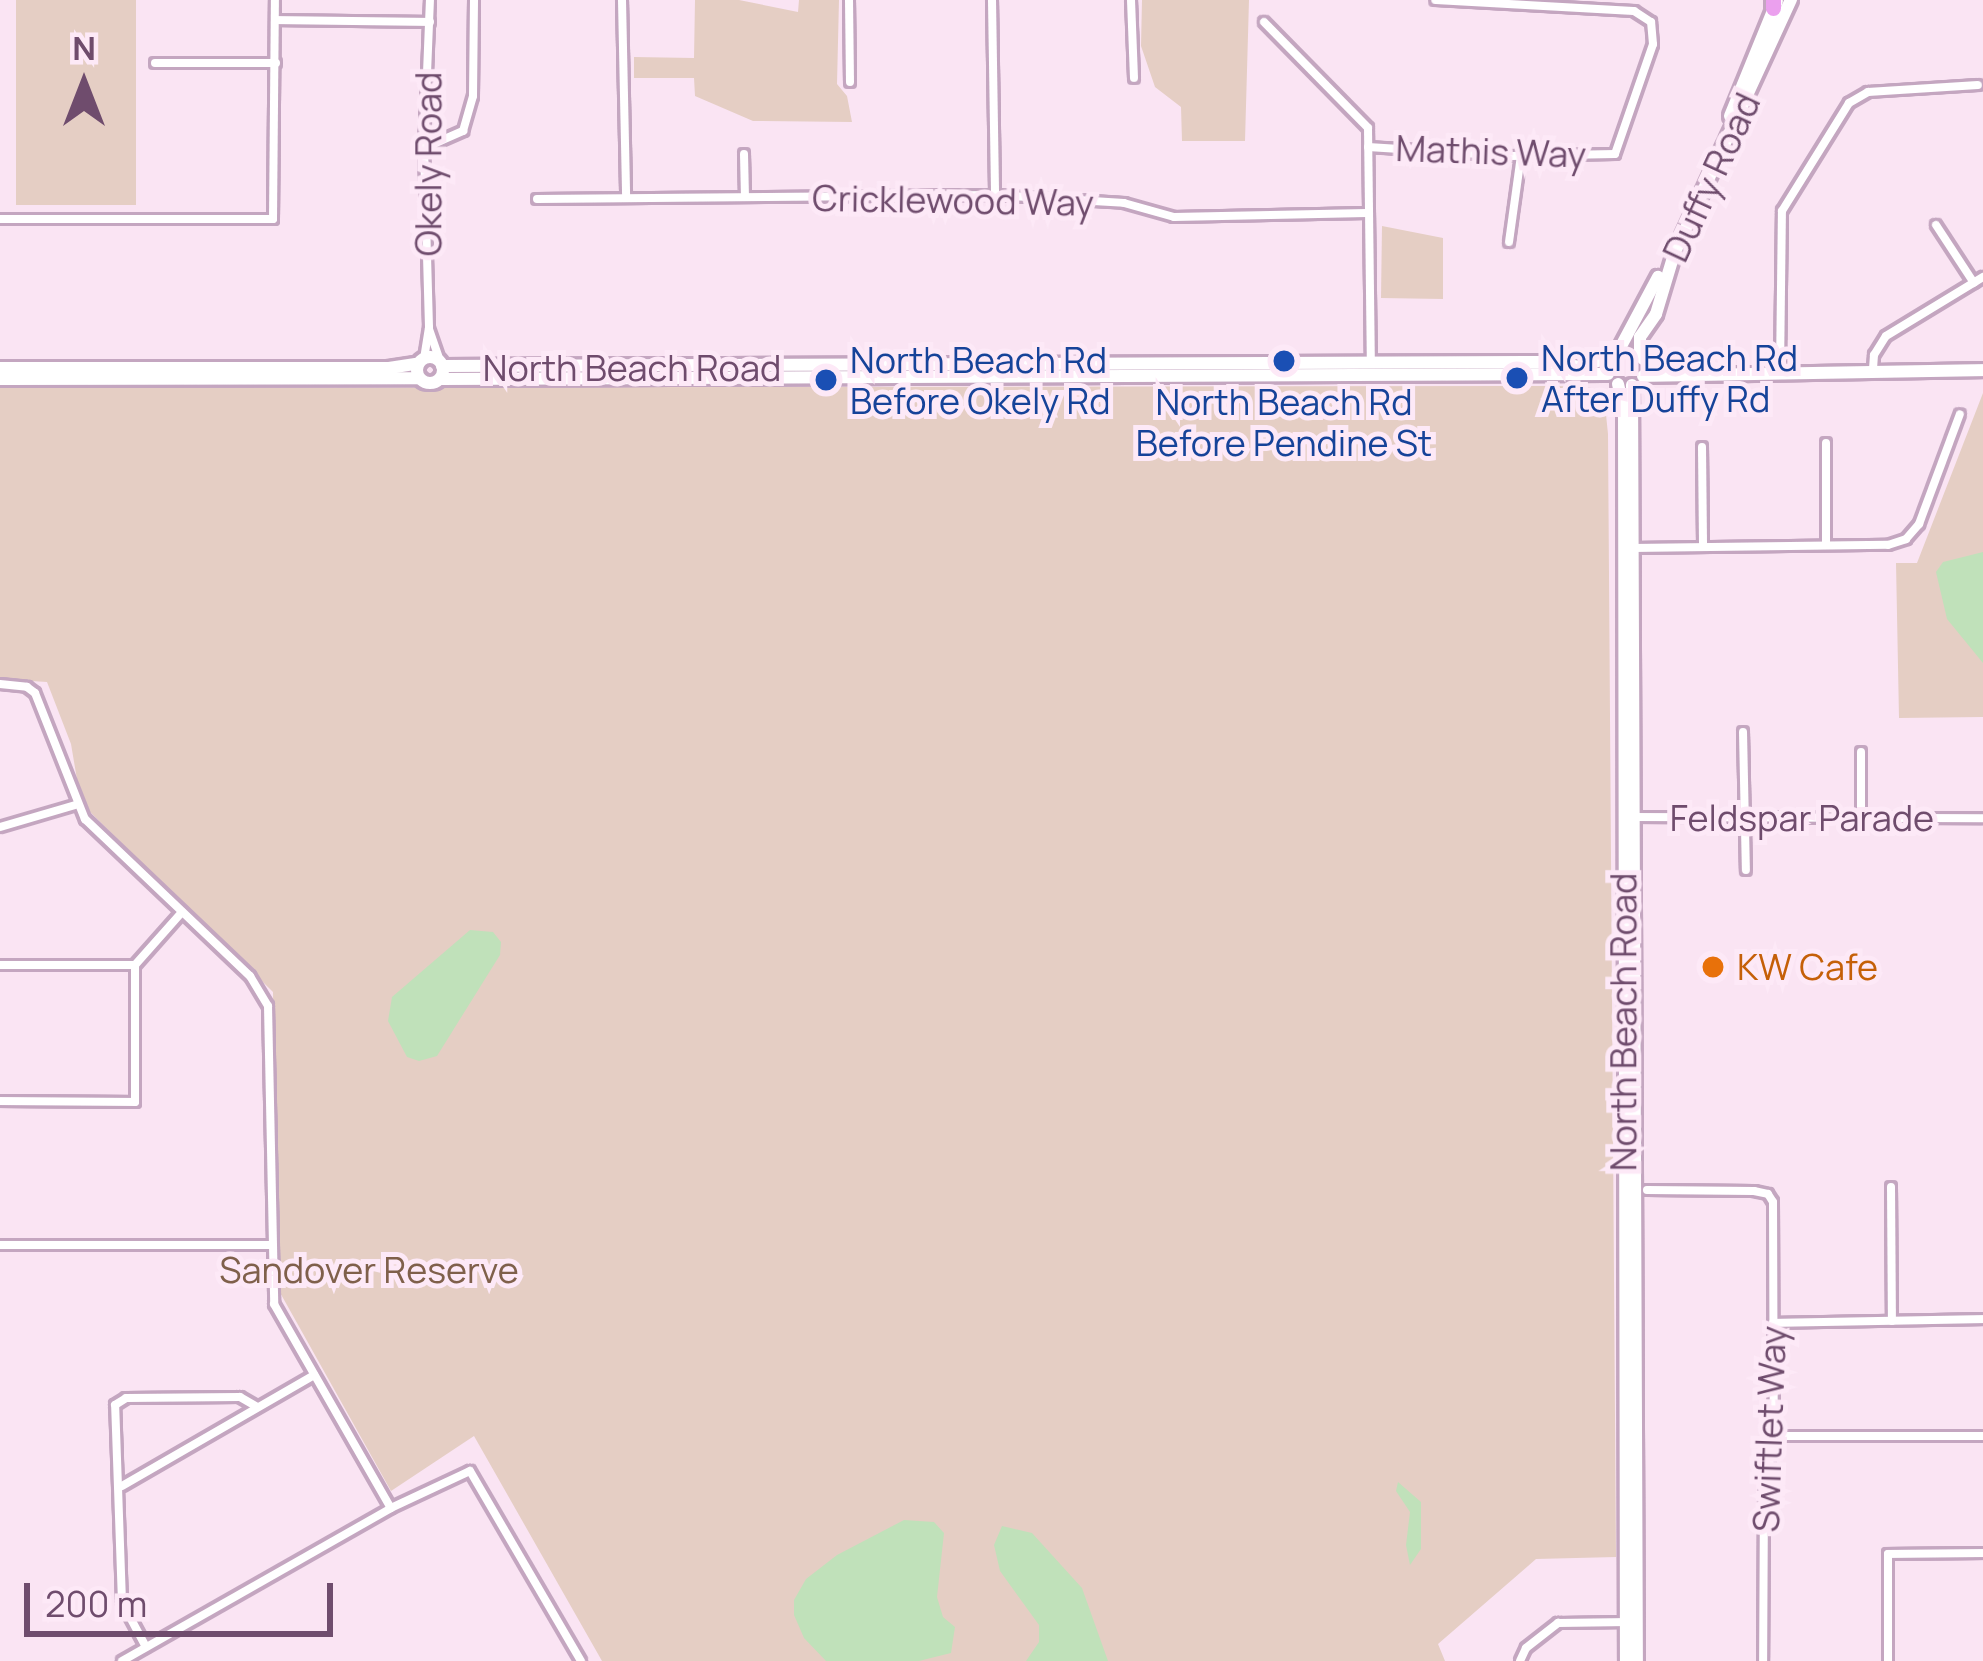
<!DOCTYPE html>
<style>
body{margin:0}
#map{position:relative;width:1983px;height:1661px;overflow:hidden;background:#fae4f3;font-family:Manrope,sans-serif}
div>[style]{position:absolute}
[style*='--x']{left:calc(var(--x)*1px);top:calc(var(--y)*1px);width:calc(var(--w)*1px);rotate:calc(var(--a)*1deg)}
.green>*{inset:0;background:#e5cec4;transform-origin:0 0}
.water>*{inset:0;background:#c0e1ba}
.roads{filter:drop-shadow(3px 0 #c4a6c0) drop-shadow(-3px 0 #c4a6c0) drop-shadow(0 3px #c4a6c0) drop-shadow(0 -3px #c4a6c0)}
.street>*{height:8px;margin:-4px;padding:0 4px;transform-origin:4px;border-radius:4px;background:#fff}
.secondary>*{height:12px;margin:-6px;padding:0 6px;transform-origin:6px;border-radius:6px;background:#fff}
.secondary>.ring{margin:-6px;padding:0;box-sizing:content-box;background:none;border:12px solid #fff;border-radius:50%}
.highway>*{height:15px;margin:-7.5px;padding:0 7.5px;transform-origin:7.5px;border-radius:7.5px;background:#eba0ee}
.dots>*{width:33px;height:33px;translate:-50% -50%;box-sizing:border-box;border:6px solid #fde9f7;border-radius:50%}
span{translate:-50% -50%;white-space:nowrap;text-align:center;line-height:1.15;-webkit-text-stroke:10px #fde9f7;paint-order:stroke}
.street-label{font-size:36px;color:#6f4c6d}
.transit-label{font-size:36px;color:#164399}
.left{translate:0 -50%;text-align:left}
.food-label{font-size:36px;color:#c56008}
.park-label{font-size:36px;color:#7f604b}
.north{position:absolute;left:24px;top:24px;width:120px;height:120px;-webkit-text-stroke:9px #fde9f7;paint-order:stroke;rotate:0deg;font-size:33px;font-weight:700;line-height:48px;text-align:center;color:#6f4c6d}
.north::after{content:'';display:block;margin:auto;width:42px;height:54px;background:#6f4c6d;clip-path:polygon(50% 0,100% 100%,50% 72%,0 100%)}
.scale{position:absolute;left:24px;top:1583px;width:309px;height:54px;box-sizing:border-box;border:6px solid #6f4c6d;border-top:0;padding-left:15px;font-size:36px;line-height:42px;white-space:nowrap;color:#6f4c6d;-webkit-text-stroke:9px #fde9f7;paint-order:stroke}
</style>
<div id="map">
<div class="green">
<div style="left:16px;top:0;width:120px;height:205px"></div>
<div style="clip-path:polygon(695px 0,739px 0,798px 12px,799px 0,839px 0,837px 84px,847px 96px,852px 122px,753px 121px,695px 96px,694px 78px,634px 78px,634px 57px,694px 58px)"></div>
<div style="clip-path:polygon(1142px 0,1249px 0,1245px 141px,1182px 141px,1181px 107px,1155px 87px,1141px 46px)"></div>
<div style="clip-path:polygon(1382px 226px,1443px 238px,1443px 299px,1381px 298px)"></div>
<div style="clip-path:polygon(1558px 386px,1592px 388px,1604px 395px,1608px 434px,1616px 1557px,1536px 1559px,1438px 1644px,1445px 1661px,602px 1661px,474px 1436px,391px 1491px,278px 1289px,273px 992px,81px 803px,71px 744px,47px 682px,0 679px,0 388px)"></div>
<div style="clip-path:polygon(1983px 393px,1983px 717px,1899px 718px,1896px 563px,1917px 563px)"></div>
</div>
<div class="water">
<div style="clip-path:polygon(1983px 552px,1983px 663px,1947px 619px,1936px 572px,1943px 562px)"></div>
<div style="clip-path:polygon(470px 930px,493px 932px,501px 942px,500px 955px,437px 1056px,419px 1061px,407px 1057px,388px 1021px,392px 997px)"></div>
<div style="clip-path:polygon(1398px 1482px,1421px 1502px,1421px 1549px,1410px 1565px,1406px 1545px,1410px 1512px,1396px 1491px)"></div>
<div style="clip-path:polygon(904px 1520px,934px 1522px,944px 1533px,937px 1597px,943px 1617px,955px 1627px,951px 1653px,919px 1661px,826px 1661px,804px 1638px,794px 1615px,794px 1600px,806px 1579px,837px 1555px)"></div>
<div style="clip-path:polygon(1002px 1526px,1032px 1533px,1082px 1588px,1108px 1661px,1026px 1661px,1039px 1642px,1039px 1625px,1000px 1571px,994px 1545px)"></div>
</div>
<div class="roads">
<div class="street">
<div style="--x:622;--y:0;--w:198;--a:88.8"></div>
<div style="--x:849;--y:0;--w:82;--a:89.3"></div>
<div style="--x:992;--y:0;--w:195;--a:89.1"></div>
<div style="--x:1131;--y:0;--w:78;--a:87.8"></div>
<div style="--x:275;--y:20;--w:155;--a:0.7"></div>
<div style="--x:1264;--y:22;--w:148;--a:45.5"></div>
<div style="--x:1368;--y:128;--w:234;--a:89.3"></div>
<div style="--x:155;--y:63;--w:121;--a:0"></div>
<div style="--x:1368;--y:147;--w:143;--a:3.6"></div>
<div style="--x:1511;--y:156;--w:104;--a:-1.1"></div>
<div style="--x:1615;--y:154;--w:116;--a:-70.9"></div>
<div style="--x:1653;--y:44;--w:22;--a:-95"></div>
<div style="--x:1651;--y:22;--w:20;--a:-147"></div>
<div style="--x:1634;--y:11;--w:199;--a:-176.8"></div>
<div style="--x:424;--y:148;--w:43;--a:-23.6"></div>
<div style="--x:463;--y:131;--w:36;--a:-74"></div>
<div style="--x:473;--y:96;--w:96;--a:-89.4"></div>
<div style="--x:744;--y:154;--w:43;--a:88.7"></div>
<div style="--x:537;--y:199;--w:458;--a:-0.5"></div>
<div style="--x:995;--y:195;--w:129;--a:3.5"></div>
<div style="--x:1124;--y:203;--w:52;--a:15.6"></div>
<div style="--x:1174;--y:217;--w:193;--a:-1.2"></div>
<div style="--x:0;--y:219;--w:273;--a:0"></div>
<div style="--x:273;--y:219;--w:219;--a:-89.5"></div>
<div style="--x:1936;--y:225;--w:69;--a:56.8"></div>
<div style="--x:1509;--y:242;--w:88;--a:-82.1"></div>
<div style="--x:429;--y:329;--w:34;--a:71"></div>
<div style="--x:424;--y:359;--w:32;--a:-81"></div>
<div style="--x:429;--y:327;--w:179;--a:-91.6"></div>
<div style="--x:424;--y:148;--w:148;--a:-87.7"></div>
<div style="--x:1873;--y:369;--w:14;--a:-86"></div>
<div style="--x:1874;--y:355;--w:22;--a:-58"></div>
<div style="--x:1886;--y:336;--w:114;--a:-31.3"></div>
<div style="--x:1780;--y:370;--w:159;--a:-89.3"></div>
<div style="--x:1782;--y:211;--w:127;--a:-58.2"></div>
<div style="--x:1849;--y:103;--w:22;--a:-30"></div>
<div style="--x:1868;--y:92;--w:110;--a:-3.6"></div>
<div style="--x:1826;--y:443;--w:102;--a:90"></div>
<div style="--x:1702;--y:447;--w:99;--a:89.4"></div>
<div style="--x:1632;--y:548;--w:256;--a:-0.7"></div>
<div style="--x:1888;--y:545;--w:19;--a:-18"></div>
<div style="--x:1906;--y:539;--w:20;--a:-49"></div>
<div style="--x:1919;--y:524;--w:117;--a:-69.6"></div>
<div style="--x:0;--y:684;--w:27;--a:6"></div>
<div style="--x:27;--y:687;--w:10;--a:37"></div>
<div style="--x:35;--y:693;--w:136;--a:68.4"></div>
<div style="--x:85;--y:819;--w:228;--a:43.6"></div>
<div style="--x:250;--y:976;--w:35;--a:59"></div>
<div style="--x:268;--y:1006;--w:298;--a:88.8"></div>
<div style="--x:274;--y:1304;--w:235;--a:60.2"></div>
<div style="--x:1743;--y:732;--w:138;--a:88.8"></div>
<div style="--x:1635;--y:817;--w:348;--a:0.2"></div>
<div style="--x:1861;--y:818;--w:66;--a:-90"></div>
<div style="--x:0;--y:827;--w:78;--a:-16.3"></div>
<div style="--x:0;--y:965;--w:135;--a:0"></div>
<div style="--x:0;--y:1101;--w:135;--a:0.4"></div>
<div style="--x:135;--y:1102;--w:137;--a:-90"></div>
<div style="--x:135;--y:965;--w:71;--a:-48.4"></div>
<div style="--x:1891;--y:1187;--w:134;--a:89.6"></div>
<div style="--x:1647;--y:1190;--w:107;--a:0.5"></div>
<div style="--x:1754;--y:1191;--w:14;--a:12"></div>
<div style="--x:1768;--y:1194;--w:9;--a:58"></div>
<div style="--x:1773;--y:1202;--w:234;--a:89.8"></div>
<div style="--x:1774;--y:1436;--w:57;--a:100.1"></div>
<div style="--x:1764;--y:1492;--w:169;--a:90.3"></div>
<div style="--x:0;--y:1245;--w:271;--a:0"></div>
<div style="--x:1773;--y:1323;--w:210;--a:-1.1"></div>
<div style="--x:1774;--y:1436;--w:209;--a:0"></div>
<div style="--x:122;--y:1486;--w:222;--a:-30"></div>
<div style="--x:146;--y:1647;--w:51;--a:-118.1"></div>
<div style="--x:122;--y:1602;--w:197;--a:-92"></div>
<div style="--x:115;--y:1405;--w:13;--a:-32"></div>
<div style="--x:126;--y:1398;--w:114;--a:-0.5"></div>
<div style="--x:240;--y:1397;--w:20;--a:30"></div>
<div style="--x:122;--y:1661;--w:309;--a:-29.6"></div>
<div style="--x:391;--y:1508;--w:87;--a:-25.1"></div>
<div style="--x:470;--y:1471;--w:220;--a:59.7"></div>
<div style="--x:1520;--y:1661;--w:14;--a:-65"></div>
<div style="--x:1526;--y:1648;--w:41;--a:-38"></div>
<div style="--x:1558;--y:1623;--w:71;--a:-0.8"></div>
<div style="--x:1888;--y:1661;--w:107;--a:-90"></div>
<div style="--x:1888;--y:1554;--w:95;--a:-0.6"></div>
</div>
<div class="secondary">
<div style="--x:1730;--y:116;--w:124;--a:-67.8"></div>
<div style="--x:1619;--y:350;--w:83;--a:-61.9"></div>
<div style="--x:1640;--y:355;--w:18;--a:-90"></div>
<div style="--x:1640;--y:337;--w:28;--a:-55"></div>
<div style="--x:1656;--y:314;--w:63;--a:-73.3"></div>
<div style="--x:1674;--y:254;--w:280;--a:-65.3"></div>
<div class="ring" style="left:417px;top:357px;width:14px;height:14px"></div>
<div style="--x:1643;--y:359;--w:56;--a:9.3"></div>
<div style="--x:442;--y:366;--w:1110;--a:-0.21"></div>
<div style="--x:1552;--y:362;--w:29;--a:10"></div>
<div style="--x:1581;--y:367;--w:32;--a:-20"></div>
<div style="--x:0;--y:368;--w:389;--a:0"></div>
<div style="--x:389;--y:368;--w:30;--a:-9"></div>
<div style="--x:1643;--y:376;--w:340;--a:-1"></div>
<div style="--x:0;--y:379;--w:419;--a:-0.1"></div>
<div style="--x:440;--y:379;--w:1168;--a:-0.25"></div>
<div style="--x:1618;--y:384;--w:26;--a:77"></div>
<div style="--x:1624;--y:409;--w:1252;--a:89.91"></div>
<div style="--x:1632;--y:385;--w:1276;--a:89.78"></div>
</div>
<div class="highway">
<div style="--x:1773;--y:0;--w:8;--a:90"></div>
</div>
</div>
<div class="dots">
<div style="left:1284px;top:361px;background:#1a4fb4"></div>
<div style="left:1517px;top:378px;background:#1a4fb4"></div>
<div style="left:826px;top:380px;background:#1a4fb4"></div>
<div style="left:1713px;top:967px;background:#e8710a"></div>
</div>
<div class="street-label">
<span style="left:1491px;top:151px;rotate:2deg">Mathis Way</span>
<span style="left:428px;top:164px;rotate:-90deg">Okely Road</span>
<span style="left:1711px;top:177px;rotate:-65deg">Duffy Road</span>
<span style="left:953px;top:200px;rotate:1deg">Cricklewood Way</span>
<span style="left:632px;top:368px">North Beach Road</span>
<span style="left:1802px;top:818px">Feldspar Parade</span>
<span style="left:1623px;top:1022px;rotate:-90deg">North Beach Road</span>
<span style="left:1769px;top:1429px;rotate:-88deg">Swiftlet Way</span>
</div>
<div class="transit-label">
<span class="left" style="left:1541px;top:378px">North Beach Rd<br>After Duffy Rd</span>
<span class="left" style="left:850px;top:380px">North Beach Rd<br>Before Okely Rd</span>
<span style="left:1284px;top:422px">North Beach Rd<br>Before Pendine St</span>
</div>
<div class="food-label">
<span class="left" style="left:1737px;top:967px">KW Cafe</span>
</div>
<div class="park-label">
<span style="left:369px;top:1270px">Sandover Reserve</span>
</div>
<div class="north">N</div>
<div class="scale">200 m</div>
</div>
